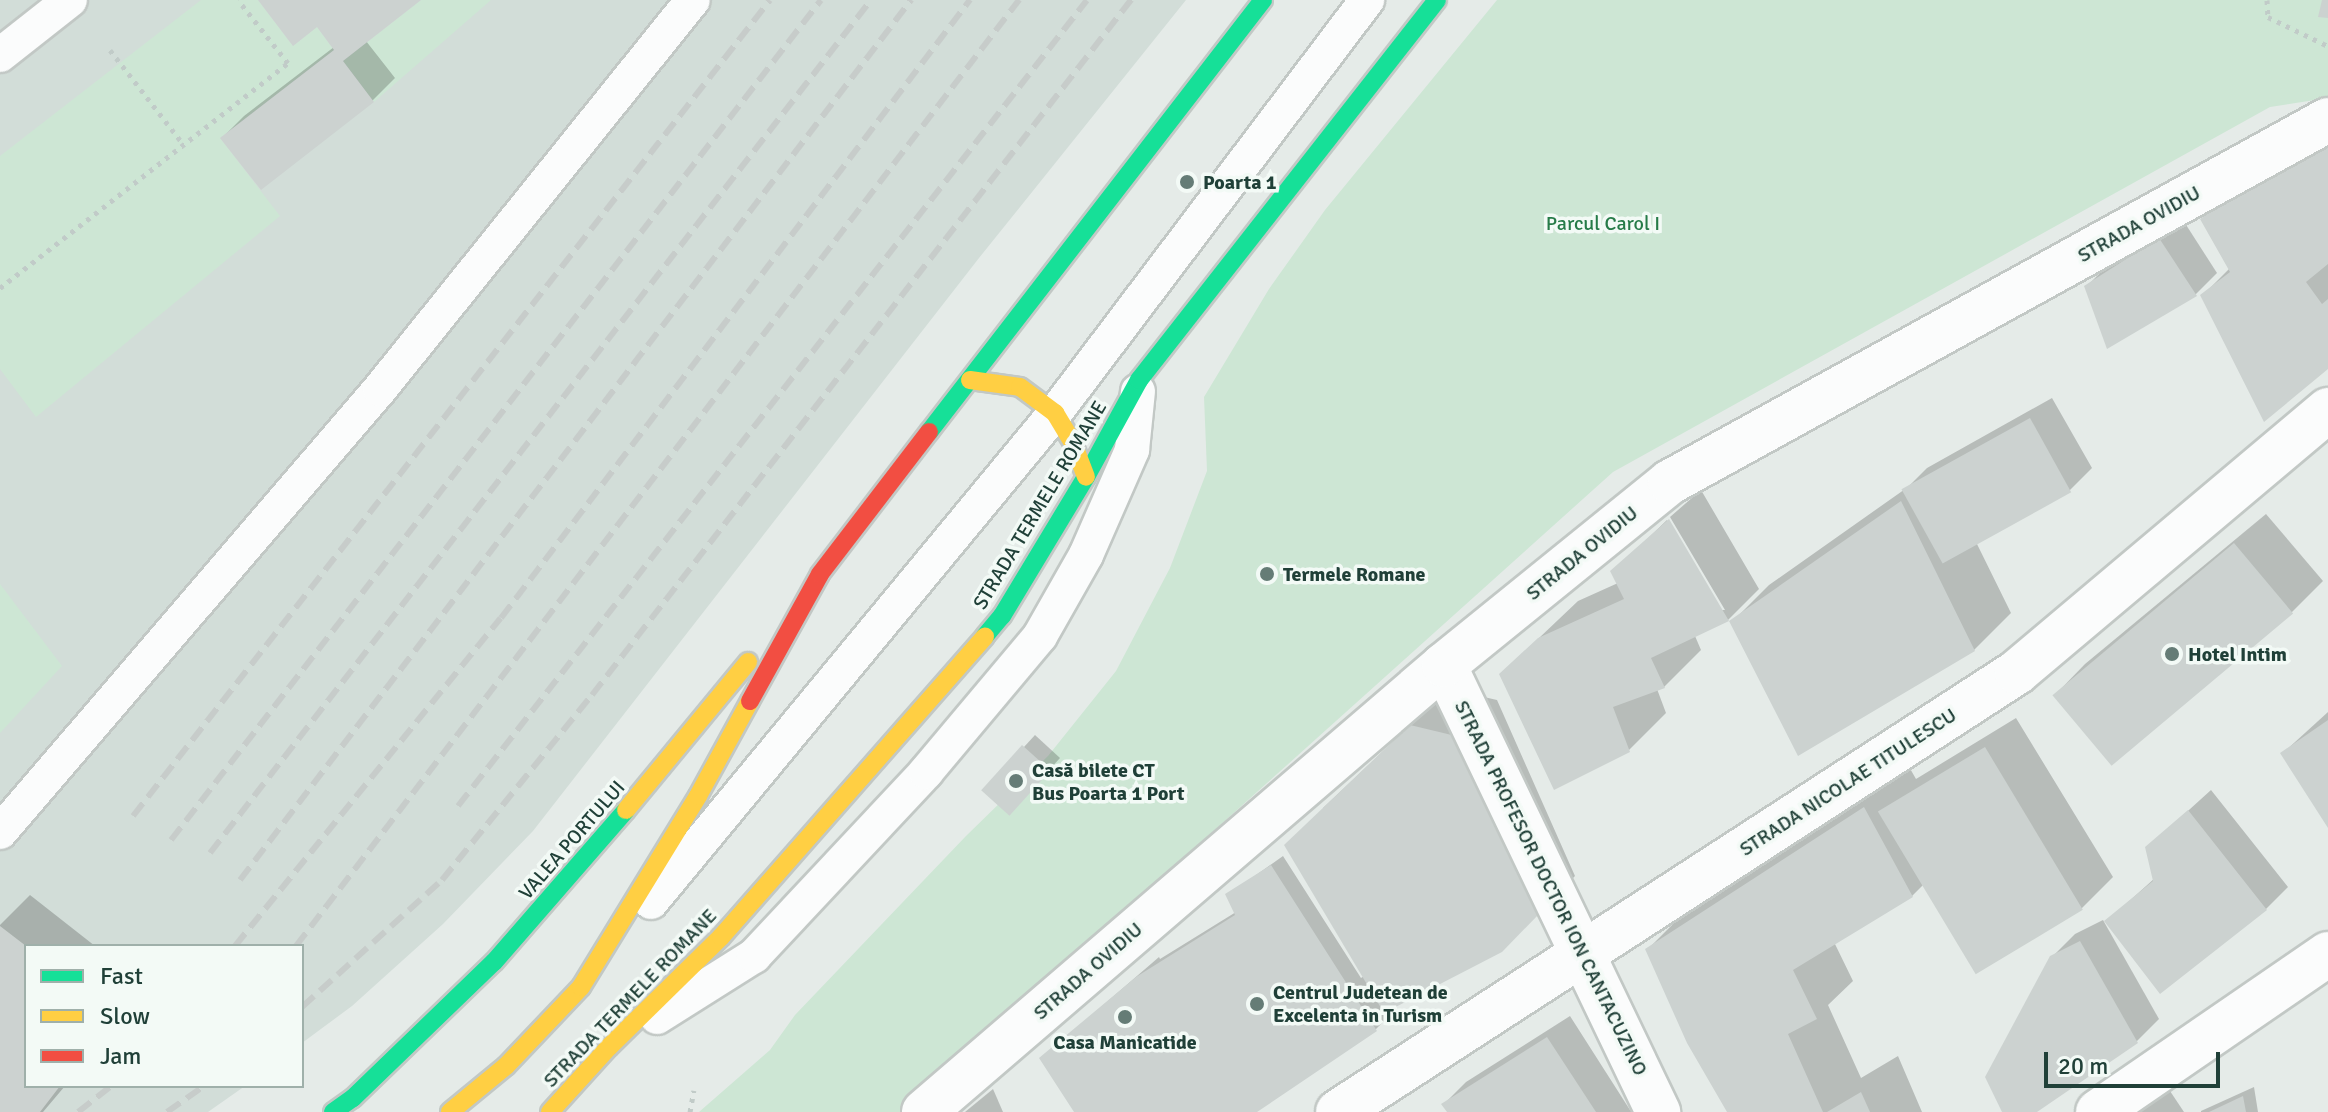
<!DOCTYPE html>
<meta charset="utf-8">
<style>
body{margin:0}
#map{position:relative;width:2328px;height:1112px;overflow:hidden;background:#e5ebe8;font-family:Signika,sans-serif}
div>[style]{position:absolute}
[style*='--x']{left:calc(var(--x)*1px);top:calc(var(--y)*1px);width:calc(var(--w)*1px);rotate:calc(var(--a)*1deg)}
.built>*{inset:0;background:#d2ddd8}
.green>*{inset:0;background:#cde6d4}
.shadow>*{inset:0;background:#0003}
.building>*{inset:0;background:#ccd2d0;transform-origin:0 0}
.path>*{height:5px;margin-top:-2.5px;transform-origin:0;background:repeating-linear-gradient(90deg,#c1cbc8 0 4px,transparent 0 10px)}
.roads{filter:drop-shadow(2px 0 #c2c8c5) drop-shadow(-2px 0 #c2c8c5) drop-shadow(0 2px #c2c8c5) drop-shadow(0 -2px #c2c8c5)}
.lane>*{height:34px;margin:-17px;padding:0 17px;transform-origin:17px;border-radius:17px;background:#fbfcfc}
.street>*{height:44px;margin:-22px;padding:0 22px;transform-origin:22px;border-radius:22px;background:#fbfcfc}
.fast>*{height:18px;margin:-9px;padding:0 9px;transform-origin:9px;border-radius:9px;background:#16e098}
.slow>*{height:18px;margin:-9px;padding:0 9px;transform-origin:9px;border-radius:9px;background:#ffcf43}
.jam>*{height:18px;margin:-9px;padding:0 9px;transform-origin:9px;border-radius:9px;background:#f24e42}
.rail>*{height:6px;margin-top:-3px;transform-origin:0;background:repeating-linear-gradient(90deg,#c7ccca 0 16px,transparent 0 24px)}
.dots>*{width:22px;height:22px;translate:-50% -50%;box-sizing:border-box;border:4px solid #f3faf6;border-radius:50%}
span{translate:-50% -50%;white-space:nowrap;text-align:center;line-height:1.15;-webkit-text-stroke:7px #f3faf6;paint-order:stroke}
.poi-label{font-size:20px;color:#204038;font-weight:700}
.left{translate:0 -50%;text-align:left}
.park-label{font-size:20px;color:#267b48}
.street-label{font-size:20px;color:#204038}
.legend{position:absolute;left:24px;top:944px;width:280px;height:144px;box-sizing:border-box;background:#f3faf6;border:2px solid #9fb0aa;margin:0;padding:10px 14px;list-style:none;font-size:24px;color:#204038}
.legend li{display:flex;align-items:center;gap:16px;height:40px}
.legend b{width:40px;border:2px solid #9fb0aa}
.scale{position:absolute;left:2044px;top:1052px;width:176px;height:36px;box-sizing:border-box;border:4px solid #204038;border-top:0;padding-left:10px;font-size:24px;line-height:28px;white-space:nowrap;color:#204038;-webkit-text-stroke:6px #f3faf6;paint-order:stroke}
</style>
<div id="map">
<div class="built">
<div style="clip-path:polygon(0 0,1186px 0,979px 258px,533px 831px,443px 924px,352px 1006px,302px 1043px,302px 946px,26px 946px,26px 1086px,245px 1086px,208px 1112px,0 1112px)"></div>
</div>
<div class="green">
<div style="clip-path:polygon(201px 0,258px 0,293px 46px,317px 27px,334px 50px,220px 138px,280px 216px,36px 417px,0 369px,0 156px)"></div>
<div style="clip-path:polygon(421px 0,491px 0,374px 102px,343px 61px)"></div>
<div style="clip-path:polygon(1497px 0,2328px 0,2328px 98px,2270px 107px,1613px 472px,901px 1112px,699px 1112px,770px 1050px,795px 1015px,966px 836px,1048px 756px,1116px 671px,1170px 568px,1207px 471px,1204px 397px,1269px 289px,1325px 210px)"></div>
<div style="clip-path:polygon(0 584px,62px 666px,0 733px)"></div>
</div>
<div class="shadow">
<div style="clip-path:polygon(260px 0,418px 0,366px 41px,395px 78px,373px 100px,261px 187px,222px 138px,244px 116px,334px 47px,318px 25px)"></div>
<div style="clip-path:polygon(2328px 130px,2328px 366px,2203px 295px,2230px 268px,2202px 219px,2233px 188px)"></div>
<div style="clip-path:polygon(2181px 217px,2217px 273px,2195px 295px,2086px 287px,2108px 265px)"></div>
<div style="clip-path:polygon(2052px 398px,2092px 468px,2070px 490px,1976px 542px,2011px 613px,1974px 650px,1732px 622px,1769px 585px,1908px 487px,1927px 468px)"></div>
<div style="clip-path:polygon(1701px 490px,1759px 589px,1728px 620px,1695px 636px,1701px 650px,1664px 687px,1657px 689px,1666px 713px,1629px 750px,1501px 674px,1578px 601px,1618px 583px,1613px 572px,1667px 520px,1720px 610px,1725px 610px,1670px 517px)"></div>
<div style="clip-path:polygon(2266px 514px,2323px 581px,2292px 612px,2055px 695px,2085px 664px)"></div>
<div style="clip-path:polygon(1449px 689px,1497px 700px,1575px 876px,1501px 951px,1383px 1012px,1387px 1018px,1376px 1029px,1254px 1112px,1076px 1112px,1042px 1058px,1159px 957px,1160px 959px,1236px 912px,1228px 895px,1283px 856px,1361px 978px,1364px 976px,1323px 808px)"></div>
<div style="clip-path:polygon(2328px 712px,2328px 824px,2282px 754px)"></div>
<div style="clip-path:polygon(2016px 718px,2113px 877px,2082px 908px,1977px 972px,1924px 884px,1912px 896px,1834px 942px,1853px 981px,1828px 1005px,1861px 1078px,1898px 1056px,1922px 1112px,1729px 1112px,1647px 950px,1691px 906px,1908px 765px,1916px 779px)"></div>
<div style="clip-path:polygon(1035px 735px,1060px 758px,1020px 802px,984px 791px)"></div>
<div style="clip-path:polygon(2211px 790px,2288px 887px,2266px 909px,2107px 921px,2155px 878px,2147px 848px)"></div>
<div style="clip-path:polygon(30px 895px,95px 946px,26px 946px,26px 1086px,65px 1086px,43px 1112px,0 1112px,0 925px)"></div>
<div style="clip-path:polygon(2103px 920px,2159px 1019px,2137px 1041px,2033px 1112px,2005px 1112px,2052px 957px,2075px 934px)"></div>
<div style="clip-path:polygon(1570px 1016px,1630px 1110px,1645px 1100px,1653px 1112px,1449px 1112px,1444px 1104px,1466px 1082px)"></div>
<div style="clip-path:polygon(2254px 1087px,2258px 1112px,2201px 1112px,2201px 1111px)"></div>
<div style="clip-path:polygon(993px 1089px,1003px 1112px,965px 1112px)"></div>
<div style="clip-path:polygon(2170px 1091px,2184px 1112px,2138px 1112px)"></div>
</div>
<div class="building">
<div style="clip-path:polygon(258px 0,421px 0,343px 61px,374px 102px,261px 190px,220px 138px,334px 50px,317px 27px,293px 46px)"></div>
<div style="clip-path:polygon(2322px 0,2328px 0,2328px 18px,2318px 17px)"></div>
<div style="clip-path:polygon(2328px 138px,2328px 264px,2306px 282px,2322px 304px,2328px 299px,2328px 369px,2264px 422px,2200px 295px,2230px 272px,2200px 219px,2268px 171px)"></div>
<div style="clip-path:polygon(2159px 238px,2197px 296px,2107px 349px,2084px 286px)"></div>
<div style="left:2030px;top:418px;width:85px;height:147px;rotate:61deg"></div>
<div style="clip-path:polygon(1901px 501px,1975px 651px,1798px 756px,1729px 621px,1651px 658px,1665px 688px,1613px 707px,1630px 752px,1554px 790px,1499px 674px,1538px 638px,1624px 599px,1610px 571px,1669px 519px,1729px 621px)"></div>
<div style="left:2234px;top:543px;width:92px;height:237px;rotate:50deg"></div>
<div style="clip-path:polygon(2328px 720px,2328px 828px,2280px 753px)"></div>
<div style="clip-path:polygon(1410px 725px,1460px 737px,1539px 914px,1502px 952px,1384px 1013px,1284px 845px)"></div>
<div style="left:1022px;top:745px;width:38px;height:61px;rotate:42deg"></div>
<div style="left:1985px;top:747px;width:190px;height:125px;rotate:59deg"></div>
<div style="clip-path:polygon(1864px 807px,1913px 897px,1793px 970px,1817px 1019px,1788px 1034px,1823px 1112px,1727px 1112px,1687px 1043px,1645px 949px)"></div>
<div style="clip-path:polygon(2188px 810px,2267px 910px,2160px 994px,2104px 921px,2153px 881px,2145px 847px)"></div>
<div style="clip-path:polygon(1271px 865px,1377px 1031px,1257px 1112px,1074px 1112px,1039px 1058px,1136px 977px,1235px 915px,1225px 894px)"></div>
<div style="clip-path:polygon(0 926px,26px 946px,26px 1086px,60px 1086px,40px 1112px,0 1112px)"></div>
<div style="clip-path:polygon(2080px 941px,2138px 1043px,2037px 1112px,2002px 1112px,1985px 1077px,2050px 956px)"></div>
<div style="clip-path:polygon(1547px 1037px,1596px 1112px,1447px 1112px,1441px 1104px)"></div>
<div style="clip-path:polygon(1861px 1092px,1870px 1112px,1827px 1112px)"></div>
<div style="clip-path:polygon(2243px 1096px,2246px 1112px,2209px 1112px)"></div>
</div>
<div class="path">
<div style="--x:2267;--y:0;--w:17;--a:87"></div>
<div style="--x:2268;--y:17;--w:67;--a:25.8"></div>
<div style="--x:110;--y:50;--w:120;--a:52.1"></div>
<div style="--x:0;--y:288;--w:365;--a:-38"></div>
<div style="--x:288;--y:63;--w:80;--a:-128.4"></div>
<div style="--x:690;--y:1112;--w:22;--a:-80"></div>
</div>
<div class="roads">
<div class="lane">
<div style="--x:0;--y:55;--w:89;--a:-38.2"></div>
<div style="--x:0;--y:832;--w:584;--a:-49.38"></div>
<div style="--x:380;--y:389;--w:499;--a:-51.2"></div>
<div style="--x:651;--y:902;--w:634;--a:-50.44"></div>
<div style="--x:1055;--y:413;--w:518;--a:-52.93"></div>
<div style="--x:657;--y:1017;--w:115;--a:-32.2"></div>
<div style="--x:754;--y:956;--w:252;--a:-46.9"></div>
<div style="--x:926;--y:772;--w:177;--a:-50"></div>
<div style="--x:1040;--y:636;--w:93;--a:-60.4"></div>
<div style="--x:1086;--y:555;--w:115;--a:-66.3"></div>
<div style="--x:1132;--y:450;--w:59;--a:-84.2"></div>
</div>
<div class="street">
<div style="--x:1444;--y:665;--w:496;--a:64.4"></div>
<div style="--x:924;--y:1112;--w:686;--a:-40.68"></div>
<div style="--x:1444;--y:665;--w:291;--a:-39"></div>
<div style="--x:1670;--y:482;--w:751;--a:-28.82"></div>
<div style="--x:1338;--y:1112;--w:809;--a:-32.94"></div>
<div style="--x:2017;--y:672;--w:407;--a:-40.1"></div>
<div style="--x:2098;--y:1112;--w:279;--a:-34.5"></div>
</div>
<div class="fast">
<div style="--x:929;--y:432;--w:546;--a:-52.29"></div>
<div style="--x:985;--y:636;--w:26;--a:-50"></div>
<div style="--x:1002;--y:616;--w:162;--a:-58.9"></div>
<div style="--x:1086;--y:477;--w:111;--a:-61.3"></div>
<div style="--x:1139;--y:380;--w:483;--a:-51.9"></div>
<div style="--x:333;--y:1112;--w:24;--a:-35"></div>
<div style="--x:353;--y:1098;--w:196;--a:-44"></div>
<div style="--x:494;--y:962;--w:201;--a:-49"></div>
</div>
<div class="slow">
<div style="--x:970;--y:380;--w:50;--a:8"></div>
<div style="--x:1020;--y:387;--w:44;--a:36.6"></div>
<div style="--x:1055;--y:413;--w:35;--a:59"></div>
<div style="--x:1073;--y:443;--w:36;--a:69"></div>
<div style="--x:626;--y:810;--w:192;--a:-50.5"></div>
<div style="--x:450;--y:1112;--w:72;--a:-39.4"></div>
<div style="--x:506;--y:1066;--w:109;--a:-46.5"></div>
<div style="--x:581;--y:987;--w:224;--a:-58.5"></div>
<div style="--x:698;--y:796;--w:108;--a:-61.3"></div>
<div style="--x:550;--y:1112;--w:88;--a:-47.8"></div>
<div style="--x:609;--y:1047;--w:157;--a:-44.5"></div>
<div style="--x:721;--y:937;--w:400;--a:-48.7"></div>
</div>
<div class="jam">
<div style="--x:750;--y:701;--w:145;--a:-61.1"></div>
<div style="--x:820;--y:574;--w:179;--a:-52.5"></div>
</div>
</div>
<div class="rail">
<div style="--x:458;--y:806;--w:1022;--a:-52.03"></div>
<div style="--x:133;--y:816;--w:1035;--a:-52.02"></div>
<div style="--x:171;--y:840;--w:1062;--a:-52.27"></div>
<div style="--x:210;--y:853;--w:1079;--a:-52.23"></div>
<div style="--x:240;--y:880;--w:1107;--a:-52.67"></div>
<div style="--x:235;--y:946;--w:422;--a:-51"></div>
<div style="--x:501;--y:618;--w:776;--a:-52.81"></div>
<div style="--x:296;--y:946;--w:1191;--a:-52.61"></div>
<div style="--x:302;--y:1007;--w:189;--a:-42.2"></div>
<div style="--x:442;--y:880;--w:238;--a:-51"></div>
<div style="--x:592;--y:695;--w:880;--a:-52.21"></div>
<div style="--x:78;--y:1112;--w:42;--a:-38.2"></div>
<div style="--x:167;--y:1112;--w:45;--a:-35.1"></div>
</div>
<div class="dots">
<div style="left:1187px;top:182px;background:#657c76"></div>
<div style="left:1267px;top:574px;background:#657c76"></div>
<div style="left:2172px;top:654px;background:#657c76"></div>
<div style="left:1016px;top:781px;background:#657c76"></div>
<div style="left:1257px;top:1004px;background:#657c76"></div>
<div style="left:1125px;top:1017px;background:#657c76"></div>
</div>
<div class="poi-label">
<span class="left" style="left:1203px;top:182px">Poarta 1</span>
<span class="left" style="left:1283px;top:574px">Termele Romane</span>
<span class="left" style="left:2188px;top:654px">Hotel Intim</span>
<span class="left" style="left:1032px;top:782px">Casă bilete CT<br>Bus Poarta 1 Port</span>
<span class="left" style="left:1273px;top:1004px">Centrul Judetean de<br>Excelenta in Turism</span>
<span style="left:1125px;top:1042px">Casa Manicatide</span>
</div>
<div class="park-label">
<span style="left:1603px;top:223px">Parcul Carol I</span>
</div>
<div class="street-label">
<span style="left:2139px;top:224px;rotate:-29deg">STRADA OVIDIU</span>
<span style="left:1040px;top:505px;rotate:-59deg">STRADA TERMELE ROMANE</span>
<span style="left:1582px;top:553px;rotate:-39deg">STRADA OVIDIU</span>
<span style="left:1848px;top:782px;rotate:-33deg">STRADA NICOLAE TITULESCU</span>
<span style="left:572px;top:840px;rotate:-49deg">VALEA PORTULUI</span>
<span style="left:1551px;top:888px;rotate:64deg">STRADA PROFESOR DOCTOR ION CANTACUZINO</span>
<span style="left:1088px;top:971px;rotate:-41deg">STRADA OVIDIU</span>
<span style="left:630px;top:998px;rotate:-46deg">STRADA TERMELE ROMANE</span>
</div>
<ul class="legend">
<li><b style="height:10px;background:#16e098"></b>Fast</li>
<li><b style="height:10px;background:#ffcf43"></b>Slow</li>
<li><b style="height:10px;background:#f24e42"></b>Jam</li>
</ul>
<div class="scale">20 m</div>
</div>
